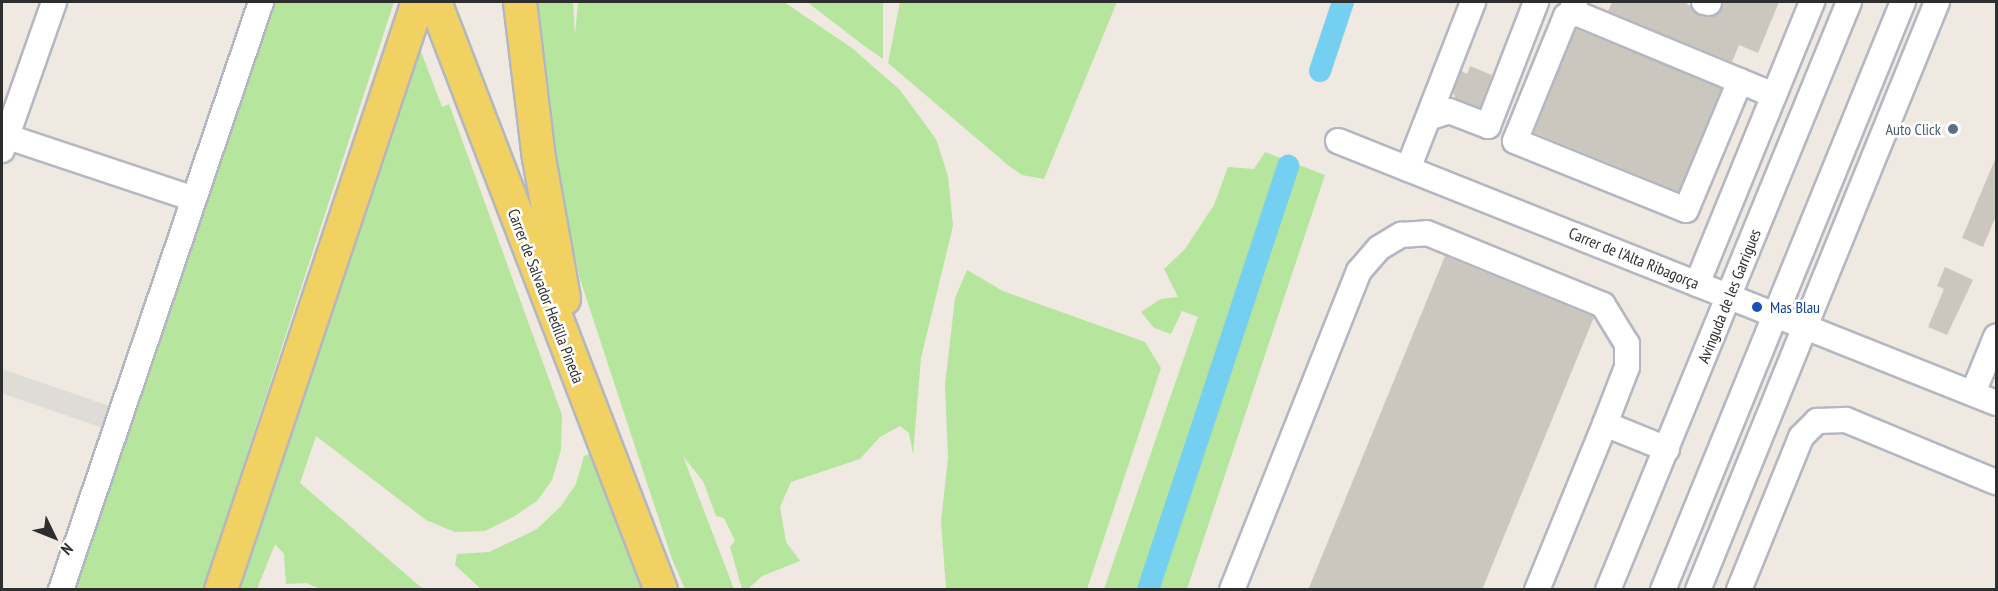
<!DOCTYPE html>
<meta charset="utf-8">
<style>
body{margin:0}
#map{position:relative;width:1998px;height:591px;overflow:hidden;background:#efe9e1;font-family:"PT Sans Narrow",sans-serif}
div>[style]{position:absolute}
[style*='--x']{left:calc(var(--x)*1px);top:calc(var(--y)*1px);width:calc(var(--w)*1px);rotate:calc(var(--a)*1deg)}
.green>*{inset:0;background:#b6e59e}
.plaza>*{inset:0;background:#dfdcd8;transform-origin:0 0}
.canal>*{height:22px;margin:-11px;padding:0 11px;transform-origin:11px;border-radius:11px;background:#75cff0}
.building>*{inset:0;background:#cbc7bf;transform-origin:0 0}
.roads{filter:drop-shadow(2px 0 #b4b7c1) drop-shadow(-2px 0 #b4b7c1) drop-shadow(0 2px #b4b7c1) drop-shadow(0 -2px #b4b7c1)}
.minor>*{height:24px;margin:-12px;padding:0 12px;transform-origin:12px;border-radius:12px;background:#fff}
.major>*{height:32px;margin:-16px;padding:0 16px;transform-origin:16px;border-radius:16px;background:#f2d163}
.dots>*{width:16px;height:16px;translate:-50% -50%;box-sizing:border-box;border:3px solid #fff;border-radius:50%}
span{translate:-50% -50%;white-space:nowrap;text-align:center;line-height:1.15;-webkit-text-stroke:5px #fff;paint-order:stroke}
.service-label{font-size:16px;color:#4e5e75}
.right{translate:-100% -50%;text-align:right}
.street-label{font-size:16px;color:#2e2e2e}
.transit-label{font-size:16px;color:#164399}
.left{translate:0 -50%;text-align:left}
.frame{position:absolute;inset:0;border:3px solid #2e2e2e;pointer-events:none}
.north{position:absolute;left:24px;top:507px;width:60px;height:60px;-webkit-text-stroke:4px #fff;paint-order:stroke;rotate:133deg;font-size:16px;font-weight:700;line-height:24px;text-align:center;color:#2e2e2e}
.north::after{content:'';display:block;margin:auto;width:21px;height:27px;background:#2e2e2e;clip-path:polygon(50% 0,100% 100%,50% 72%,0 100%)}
</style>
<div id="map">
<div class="green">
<div style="clip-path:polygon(275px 2px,394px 2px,203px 589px,75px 589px)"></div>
<div style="clip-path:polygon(533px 2px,573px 2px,575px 35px,578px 2px,784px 2px,852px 48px,900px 90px,936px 139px,948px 176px,953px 226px,921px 358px,913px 454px,909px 433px,900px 426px,880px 437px,860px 459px,791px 482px,780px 507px,786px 542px,800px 561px,762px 576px,748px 589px,742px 589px,730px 547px,735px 541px,724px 518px,716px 516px,703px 481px,683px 456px,734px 589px,685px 589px,672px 559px,580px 279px,558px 184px)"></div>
<div style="clip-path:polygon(807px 2px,883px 2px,883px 59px,863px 45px)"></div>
<div style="clip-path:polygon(900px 2px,1117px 2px,1044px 179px,1022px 175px,1009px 166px,888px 63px)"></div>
<div style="clip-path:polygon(416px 38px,442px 107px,449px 104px,562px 415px,561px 450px,552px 480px,537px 501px,513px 517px,485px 531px,455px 532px,426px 520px,316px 436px,300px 483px,423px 589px,323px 590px,306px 583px,286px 584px,284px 554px,275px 544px,257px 589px,236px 590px)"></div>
<div style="clip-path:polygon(1265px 152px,1325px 175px,1187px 589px,1104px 589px,1198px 317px,1182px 311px,1171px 334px,1154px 328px,1141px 312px,1161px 299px,1178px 297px,1164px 269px,1185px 249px,1214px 205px,1228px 167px,1254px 169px)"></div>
<div style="clip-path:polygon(967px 270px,1003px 291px,1145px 342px,1161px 368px,1087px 589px,946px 589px,941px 522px,948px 458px,945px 385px,955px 298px)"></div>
<div style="clip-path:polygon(590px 454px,647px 589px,481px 589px,455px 565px,457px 554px,489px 552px,537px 529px,561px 506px,576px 484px,584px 456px)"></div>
</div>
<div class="plaza">
<div style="left:2px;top:369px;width:127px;height:23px;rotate:19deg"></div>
</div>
<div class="canal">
<div style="--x:1320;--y:71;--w:73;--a:-71.6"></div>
<div style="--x:1148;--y:590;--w:447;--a:-71.7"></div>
</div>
<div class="building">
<div style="clip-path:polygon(1612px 2px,1684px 2px,1707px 17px,1719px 13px,1723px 2px,1779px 2px,1758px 53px,1739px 45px,1732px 62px,1608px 11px)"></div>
<div style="left:1576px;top:29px;width:157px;height:112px;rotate:22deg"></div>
<div style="clip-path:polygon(1470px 66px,1492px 75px,1480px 108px,1456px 99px,1453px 92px,1461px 71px,1467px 74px)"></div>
<div style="clip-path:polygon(1996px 157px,1996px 216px,1983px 247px,1962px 238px)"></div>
<div style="clip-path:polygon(1445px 256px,1594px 317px,1482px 590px,1308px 590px)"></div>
<div style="clip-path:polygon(1945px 267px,1973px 280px,1947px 335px,1928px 327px,1944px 289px,1937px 286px)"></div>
</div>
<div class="roads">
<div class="minor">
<div style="--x:1573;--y:2;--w:13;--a:67"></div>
<div style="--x:1578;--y:14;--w:212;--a:22.5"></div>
<div style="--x:1704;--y:2;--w:5;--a:11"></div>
<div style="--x:1578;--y:14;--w:12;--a:171"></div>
<div style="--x:1566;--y:16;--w:135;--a:112.2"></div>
<div style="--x:1515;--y:141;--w:184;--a:22"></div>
<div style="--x:1686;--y:210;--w:140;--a:-67.3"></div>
<div style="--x:1431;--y:117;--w:19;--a:-18"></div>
<div style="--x:1449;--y:111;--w:42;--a:21"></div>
<div style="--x:1488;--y:126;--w:133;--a:-68.8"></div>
<div style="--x:2;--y:135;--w:202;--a:18.4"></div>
<div style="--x:1338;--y:141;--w:708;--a:21.71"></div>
<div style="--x:2;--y:150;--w:157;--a:-70.6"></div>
<div style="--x:1408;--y:169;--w:179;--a:-68.7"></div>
<div style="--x:1697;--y:284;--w:305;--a:-67.8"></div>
<div style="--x:1973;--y:393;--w:61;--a:-67.7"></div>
<div style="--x:61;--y:590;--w:621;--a:-71.21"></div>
<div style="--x:1232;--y:590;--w:343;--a:-68.3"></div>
<div style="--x:1359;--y:271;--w:30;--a:-49"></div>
<div style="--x:1379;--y:248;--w:26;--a:-31"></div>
<div style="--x:1401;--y:235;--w:26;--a:-4"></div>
<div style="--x:1427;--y:233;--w:190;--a:22.2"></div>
<div style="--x:1603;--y:305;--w:46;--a:58.4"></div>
<div style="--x:1627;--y:344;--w:23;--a:90"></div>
<div style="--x:1627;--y:367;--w:61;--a:111.1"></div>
<div style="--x:1605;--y:424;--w:67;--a:22"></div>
<div style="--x:1537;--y:590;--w:179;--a:-67.7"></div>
<div style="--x:1608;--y:590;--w:635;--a:-67.71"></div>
<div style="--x:1663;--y:590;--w:635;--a:-67.8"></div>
<div style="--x:1698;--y:590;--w:635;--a:-67.88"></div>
<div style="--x:1739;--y:590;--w:165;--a:-67.9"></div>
<div style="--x:1801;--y:437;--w:23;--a:-45"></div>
<div style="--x:1817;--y:421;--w:29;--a:-2"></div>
<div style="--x:1846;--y:420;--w:162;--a:22.5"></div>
</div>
<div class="major">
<div style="--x:435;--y:2;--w:630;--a:68.98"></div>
<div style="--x:520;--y:2;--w:157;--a:83.1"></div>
<div style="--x:539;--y:158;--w:143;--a:79.9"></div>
<div style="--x:221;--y:590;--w:620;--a:-71.48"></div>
</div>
</div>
<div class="dots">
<div style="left:1953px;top:129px;background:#5c6f8a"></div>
<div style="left:1757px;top:307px;background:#1a4fb4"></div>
</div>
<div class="service-label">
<span class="right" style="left:1941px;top:129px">Auto Click</span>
</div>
<div class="street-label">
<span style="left:1634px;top:258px;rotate:22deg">Carrer de l'Alta Ribagorça</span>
<span style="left:546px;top:296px;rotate:69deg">Carrer de Salvador Hedilla Pineda</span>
<span style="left:1729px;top:296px;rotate:-68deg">Avinguda de les Garrigues</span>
</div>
<div class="transit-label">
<span class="left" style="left:1770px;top:307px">Mas Blau</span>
</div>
<div class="frame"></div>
<div class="north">N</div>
</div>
